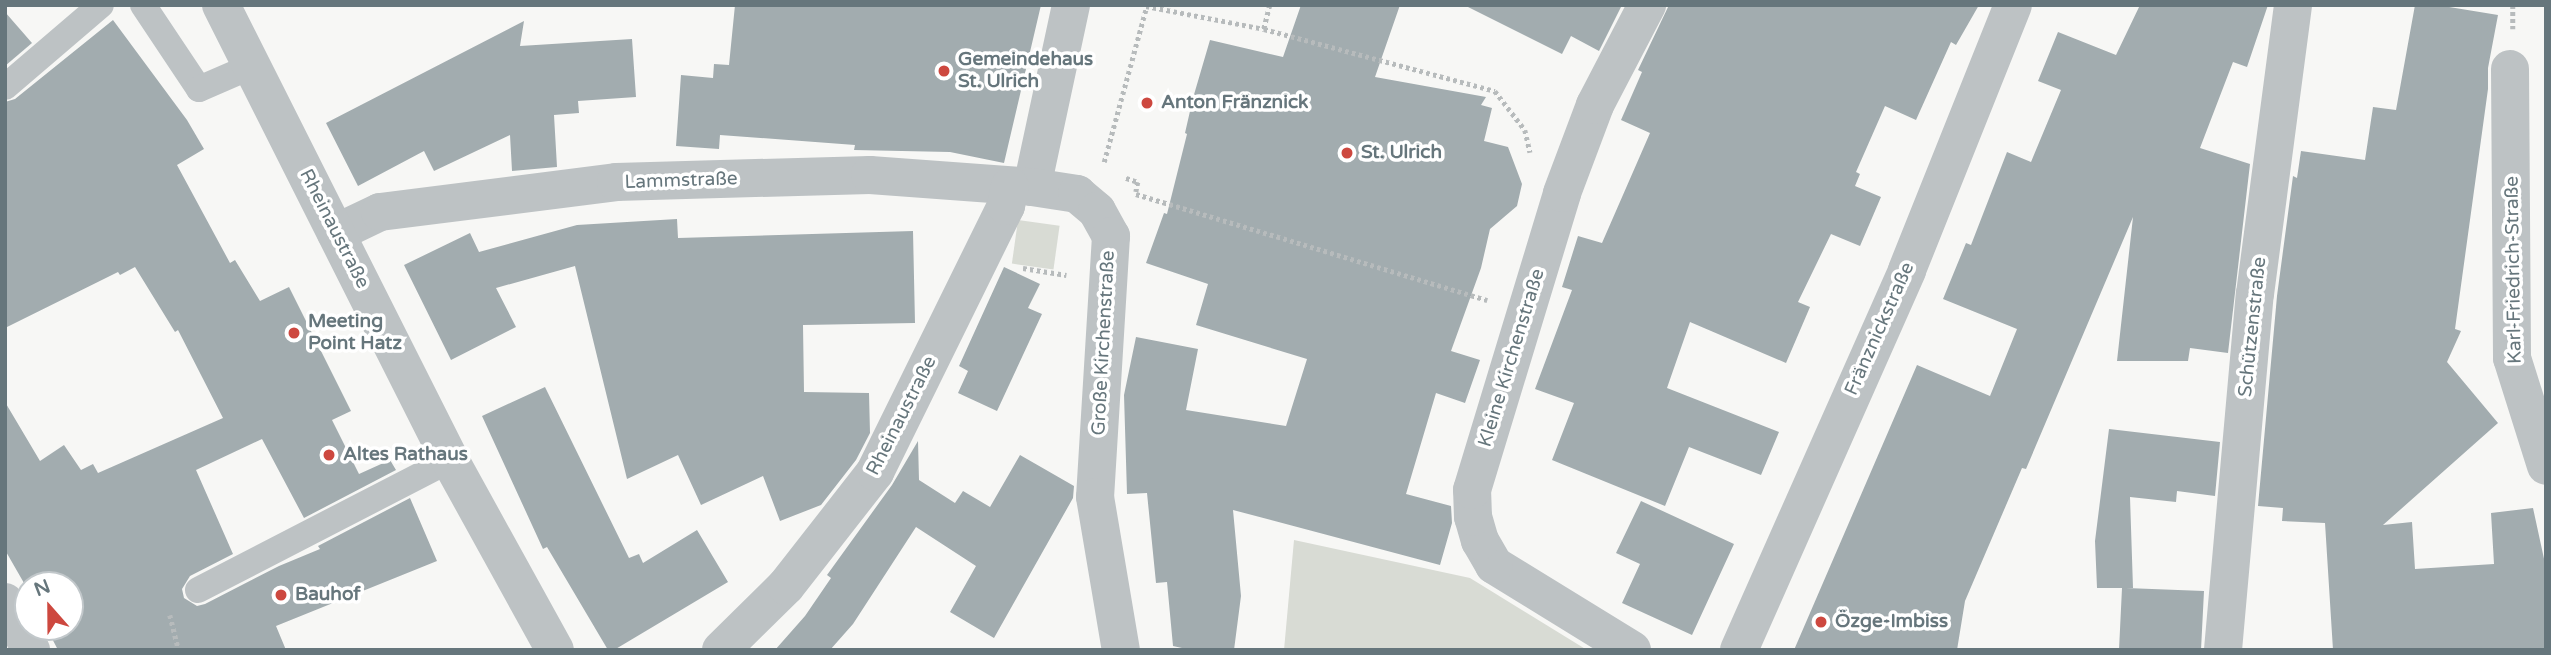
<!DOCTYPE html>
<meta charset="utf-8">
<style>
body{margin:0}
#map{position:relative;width:2551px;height:655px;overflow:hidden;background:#f7f7f5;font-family:"Varela Round",sans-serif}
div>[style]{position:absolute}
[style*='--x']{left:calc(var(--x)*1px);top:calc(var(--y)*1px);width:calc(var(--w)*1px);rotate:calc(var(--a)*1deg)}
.green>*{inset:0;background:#d8dbd4;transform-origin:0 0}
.building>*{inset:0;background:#a2acaf}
.path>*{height:4.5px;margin-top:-2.25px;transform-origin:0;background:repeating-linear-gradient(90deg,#b7bbbc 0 3.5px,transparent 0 7px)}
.service>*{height:26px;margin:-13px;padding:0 13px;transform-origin:13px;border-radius:13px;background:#bdc2c4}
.minor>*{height:38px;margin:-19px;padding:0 19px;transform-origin:19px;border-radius:19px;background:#bdc2c4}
.tertiary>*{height:38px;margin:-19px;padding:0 19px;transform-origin:19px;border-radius:19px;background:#bdc2c4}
.dots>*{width:19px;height:19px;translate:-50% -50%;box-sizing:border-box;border:4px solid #fff;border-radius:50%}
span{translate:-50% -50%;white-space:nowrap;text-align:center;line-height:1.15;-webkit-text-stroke:7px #fff;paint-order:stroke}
.poi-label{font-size:19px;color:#66767c;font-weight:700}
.left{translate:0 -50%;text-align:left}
.street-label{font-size:19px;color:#66767c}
.frame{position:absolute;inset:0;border:7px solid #66767c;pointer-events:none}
.north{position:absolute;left:14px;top:571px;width:70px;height:70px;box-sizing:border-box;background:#fff;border:2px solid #c2c8cb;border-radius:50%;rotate:339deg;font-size:19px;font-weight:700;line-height:28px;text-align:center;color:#66767c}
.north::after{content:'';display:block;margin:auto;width:24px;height:32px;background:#cd483f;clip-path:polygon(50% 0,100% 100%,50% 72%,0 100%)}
</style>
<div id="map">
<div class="green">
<div style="left:1018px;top:220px;width:42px;height:44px;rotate:8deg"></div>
<div style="clip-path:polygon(1294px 540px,1470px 578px,1587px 650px,1284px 650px)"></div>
</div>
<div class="building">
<div style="clip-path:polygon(735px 5px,1041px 5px,1004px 163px,950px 152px,854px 150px,855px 145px,720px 135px,719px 149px,676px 146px,681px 75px,713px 78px,714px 64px,729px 65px)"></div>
<div style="clip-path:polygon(1301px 5px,1400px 5px,1375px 77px,1486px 97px,1481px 105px,1492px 108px,1484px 141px,1508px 147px,1522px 184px,1517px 206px,1490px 229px,1481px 268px,1451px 351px,1480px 360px,1465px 403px,1436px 393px,1406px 494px,1451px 506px,1452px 523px,1440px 565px,1233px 510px,1241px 596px,1234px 650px,1191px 650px,1173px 646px,1167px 582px,1156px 583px,1147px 493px,1127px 494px,1124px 395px,1136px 337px,1198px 349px,1186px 410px,1286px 426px,1307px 359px,1196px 325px,1208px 284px,1146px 263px,1164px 213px,1167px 214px,1187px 134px,1185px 133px,1193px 98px,1210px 40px,1283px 57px)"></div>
<div style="clip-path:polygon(1464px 5px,1622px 5px,1599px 51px,1571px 36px,1562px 54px)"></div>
<div style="clip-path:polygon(1669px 5px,1979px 5px,1956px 45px,1951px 42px,1916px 120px,1885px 106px,1856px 172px,1860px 174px,1855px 186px,1881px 197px,1860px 246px,1831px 234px,1798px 302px,1810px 307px,1786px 363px,1690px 322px,1667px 388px,1779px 432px,1761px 475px,1689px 447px,1665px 506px,1552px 460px,1574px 403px,1535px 389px,1572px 290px,1562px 287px,1578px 236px,1602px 243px,1650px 133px,1621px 120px,1642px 72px,1638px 70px)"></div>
<div style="clip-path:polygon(2140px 5px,2268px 5px,2247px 67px,2233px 62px,2200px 148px,2250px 164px,2228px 353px,2190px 348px,2188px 361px,2117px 361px,2133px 217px,2026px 469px,2022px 468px,1965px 601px,1957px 650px,1794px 650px,1917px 365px,1990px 396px,2017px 329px,1943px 299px,1966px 243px,1971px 245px,2007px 152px,2031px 162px,2061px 90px,2038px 81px,2058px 32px,2116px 55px)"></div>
<div style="clip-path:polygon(2415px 5px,2437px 5px,2498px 15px,2488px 68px,2488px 89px,2455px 329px,2461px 331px,2447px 362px,2498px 423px,2383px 525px,2412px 522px,2415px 569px,2494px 564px,2491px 513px,2533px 508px,2546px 568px,2546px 650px,2333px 650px,2325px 523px,2282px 521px,2283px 508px,2258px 506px,2277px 296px,2293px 176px,2297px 178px,2301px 151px,2365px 160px,2373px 107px,2396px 110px)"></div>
<div style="clip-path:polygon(5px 12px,32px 43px,5px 66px)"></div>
<div style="clip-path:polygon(113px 20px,187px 120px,204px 149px,177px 165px,230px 263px,235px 260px,260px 301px,289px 287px,351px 411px,332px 420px,359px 474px,390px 460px,396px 470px,304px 518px,262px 439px,196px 470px,233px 554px,190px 576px,182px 589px,184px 598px,197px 606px,205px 604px,279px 566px,320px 549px,318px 546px,410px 498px,437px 561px,276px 626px,286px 650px,58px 650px,46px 627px,70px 627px,70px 585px,28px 585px,28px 590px,5px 550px,5px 402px,40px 461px,64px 445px,81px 470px,93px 464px,98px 473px,223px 418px,178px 330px,175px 332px,135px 267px,120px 275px,118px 272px,5px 328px,5px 102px,15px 99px)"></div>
<div style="clip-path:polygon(524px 21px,520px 46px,632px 39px,636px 97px,578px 101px,579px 113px,554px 115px,557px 167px,512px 171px,510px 135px,434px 171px,424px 151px,358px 186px,326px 123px)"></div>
<div style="clip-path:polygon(677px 219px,678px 238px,913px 231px,915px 323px,803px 325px,804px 392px,869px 393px,870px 433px,856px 460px,821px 505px,780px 521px,763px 476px,701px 505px,678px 455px,627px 479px,575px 266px,496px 288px,516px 327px,451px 360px,404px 265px,470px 233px,479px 252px,577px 225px)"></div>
<div style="clip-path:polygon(1004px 267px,1040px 284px,1028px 308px,1042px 314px,997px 411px,958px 393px,968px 371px,959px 366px)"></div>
<div style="clip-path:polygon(545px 387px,629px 558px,639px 554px,643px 563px,697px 530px,728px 582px,614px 650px,608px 650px,547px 547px,543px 549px,482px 416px)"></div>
<div style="clip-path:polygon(2109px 429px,2220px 442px,2215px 496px,2177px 491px,2176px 502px,2130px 497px,2133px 588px,2126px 588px,2204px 591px,2201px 650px,2119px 650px,2122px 588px,2097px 588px,2095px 541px)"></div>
<div style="clip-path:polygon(918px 441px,919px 480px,955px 503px,963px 491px,990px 507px,1020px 455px,1074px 486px,1073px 498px,994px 638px,950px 612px,976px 566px,916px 527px,853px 624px,830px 650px,775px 650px,805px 616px,831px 578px,827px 575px,892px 485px)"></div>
<div style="clip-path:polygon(1641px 501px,1734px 544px,1692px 635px,1622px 603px,1640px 564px,1616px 553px)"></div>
</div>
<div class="path">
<div style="--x:1270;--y:5;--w:25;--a:104"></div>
<div style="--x:1264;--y:29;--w:239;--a:15"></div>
<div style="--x:1495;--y:91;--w:49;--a:52.4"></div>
<div style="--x:1525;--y:130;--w:23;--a:77"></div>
<div style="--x:2513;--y:5;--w:24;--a:90"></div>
<div style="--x:1146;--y:6;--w:120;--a:11"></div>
<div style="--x:1104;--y:162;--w:163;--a:-74.7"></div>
<div style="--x:1126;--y:178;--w:13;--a:18"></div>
<div style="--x:1138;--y:182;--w:10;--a:101"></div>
<div style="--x:1136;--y:194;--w:367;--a:16.8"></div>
<div style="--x:1023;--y:268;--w:44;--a:9.2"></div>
<div style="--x:170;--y:615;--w:36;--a:76"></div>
</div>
<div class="service">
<div style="--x:143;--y:5;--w:101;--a:56.3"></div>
<div style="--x:199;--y:89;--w:58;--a:-23.5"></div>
<div style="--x:5;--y:87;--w:126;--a:-40.5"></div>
<div style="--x:198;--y:590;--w:284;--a:-27.3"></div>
</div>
<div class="minor">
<div style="--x:2510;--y:69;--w:289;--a:89.6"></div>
<div style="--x:2512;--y:358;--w:113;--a:72.5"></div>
<div style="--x:1032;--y:187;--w:186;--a:-77.9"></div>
<div style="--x:336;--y:233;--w:49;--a:-25.5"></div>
<div style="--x:380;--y:212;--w:238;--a:-7.2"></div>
<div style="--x:616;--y:182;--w:254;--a:-1.6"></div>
<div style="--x:870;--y:175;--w:162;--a:4.2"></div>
<div style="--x:1032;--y:187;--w:46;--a:8.8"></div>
<div style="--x:1077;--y:194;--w:26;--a:40"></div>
<div style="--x:1097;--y:211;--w:29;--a:61"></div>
<div style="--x:1111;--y:236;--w:261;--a:93.5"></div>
<div style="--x:1095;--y:497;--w:155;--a:80.4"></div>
<div style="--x:5;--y:602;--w:55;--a:61.6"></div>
<div style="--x:721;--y:650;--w:91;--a:-44.6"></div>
<div style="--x:786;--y:586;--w:145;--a:-52"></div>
<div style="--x:875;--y:472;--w:297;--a:-63.8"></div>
<div style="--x:1006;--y:206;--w:20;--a:-79"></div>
<div style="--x:1632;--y:650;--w:162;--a:-148.4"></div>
<div style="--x:1494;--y:565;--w:28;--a:-120"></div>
<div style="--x:1480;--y:541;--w:25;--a:-106"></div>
<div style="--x:1473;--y:517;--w:27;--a:-92"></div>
<div style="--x:1472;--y:490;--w:310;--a:-73.1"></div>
<div style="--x:1562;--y:193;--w:94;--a:-69.4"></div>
<div style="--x:1595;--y:105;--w:113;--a:-62.5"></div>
<div style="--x:1739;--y:650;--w:415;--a:-66.1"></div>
<div style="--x:1907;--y:270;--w:285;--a:-68.2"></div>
<div style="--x:2223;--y:650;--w:357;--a:-84.9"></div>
<div style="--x:2255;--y:294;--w:291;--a:-82.5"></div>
</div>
<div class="tertiary">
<div style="--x:221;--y:5;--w:509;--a:63.28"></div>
<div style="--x:450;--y:460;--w:217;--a:61.1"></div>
</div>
<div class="dots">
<div style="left:944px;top:71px;background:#cd483f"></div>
<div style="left:1147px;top:103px;background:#cd483f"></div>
<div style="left:1347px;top:153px;background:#cd483f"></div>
<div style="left:294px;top:333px;background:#cd483f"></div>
<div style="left:329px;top:455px;background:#cd483f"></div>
<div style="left:281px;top:595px;background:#cd483f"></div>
<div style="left:1821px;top:622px;background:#cd483f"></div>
</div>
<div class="poi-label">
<span class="left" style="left:958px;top:71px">Gemeindehaus<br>St. Ulrich</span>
<span class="left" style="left:1161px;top:103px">Anton Fränznick</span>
<span class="left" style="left:1361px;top:153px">St. Ulrich</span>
<span class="left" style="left:308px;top:333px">Meeting<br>Point Hatz</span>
<span class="left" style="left:343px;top:455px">Altes Rathaus</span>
<span class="left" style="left:295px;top:595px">Bauhof</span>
<span class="left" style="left:1835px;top:622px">Özge-Imbiss</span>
</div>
<div class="street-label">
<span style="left:681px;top:181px;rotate:-2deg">Lammstraße</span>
<span style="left:334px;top:229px;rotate:63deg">Rheinaustraße</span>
<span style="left:2514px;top:270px;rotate:-91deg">Karl-Friedrich-Straße</span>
<span style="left:2253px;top:327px;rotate:-84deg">Schützenstraße</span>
<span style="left:1880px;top:329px;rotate:-66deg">Fränznickstraße</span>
<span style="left:1104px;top:343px;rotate:-87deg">Große Kirchenstraße</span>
<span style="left:1512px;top:358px;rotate:-73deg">Kleine Kirchenstraße</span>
<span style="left:902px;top:416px;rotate:-63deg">Rheinaustraße</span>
</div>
<div class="frame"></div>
<div class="north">N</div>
</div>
